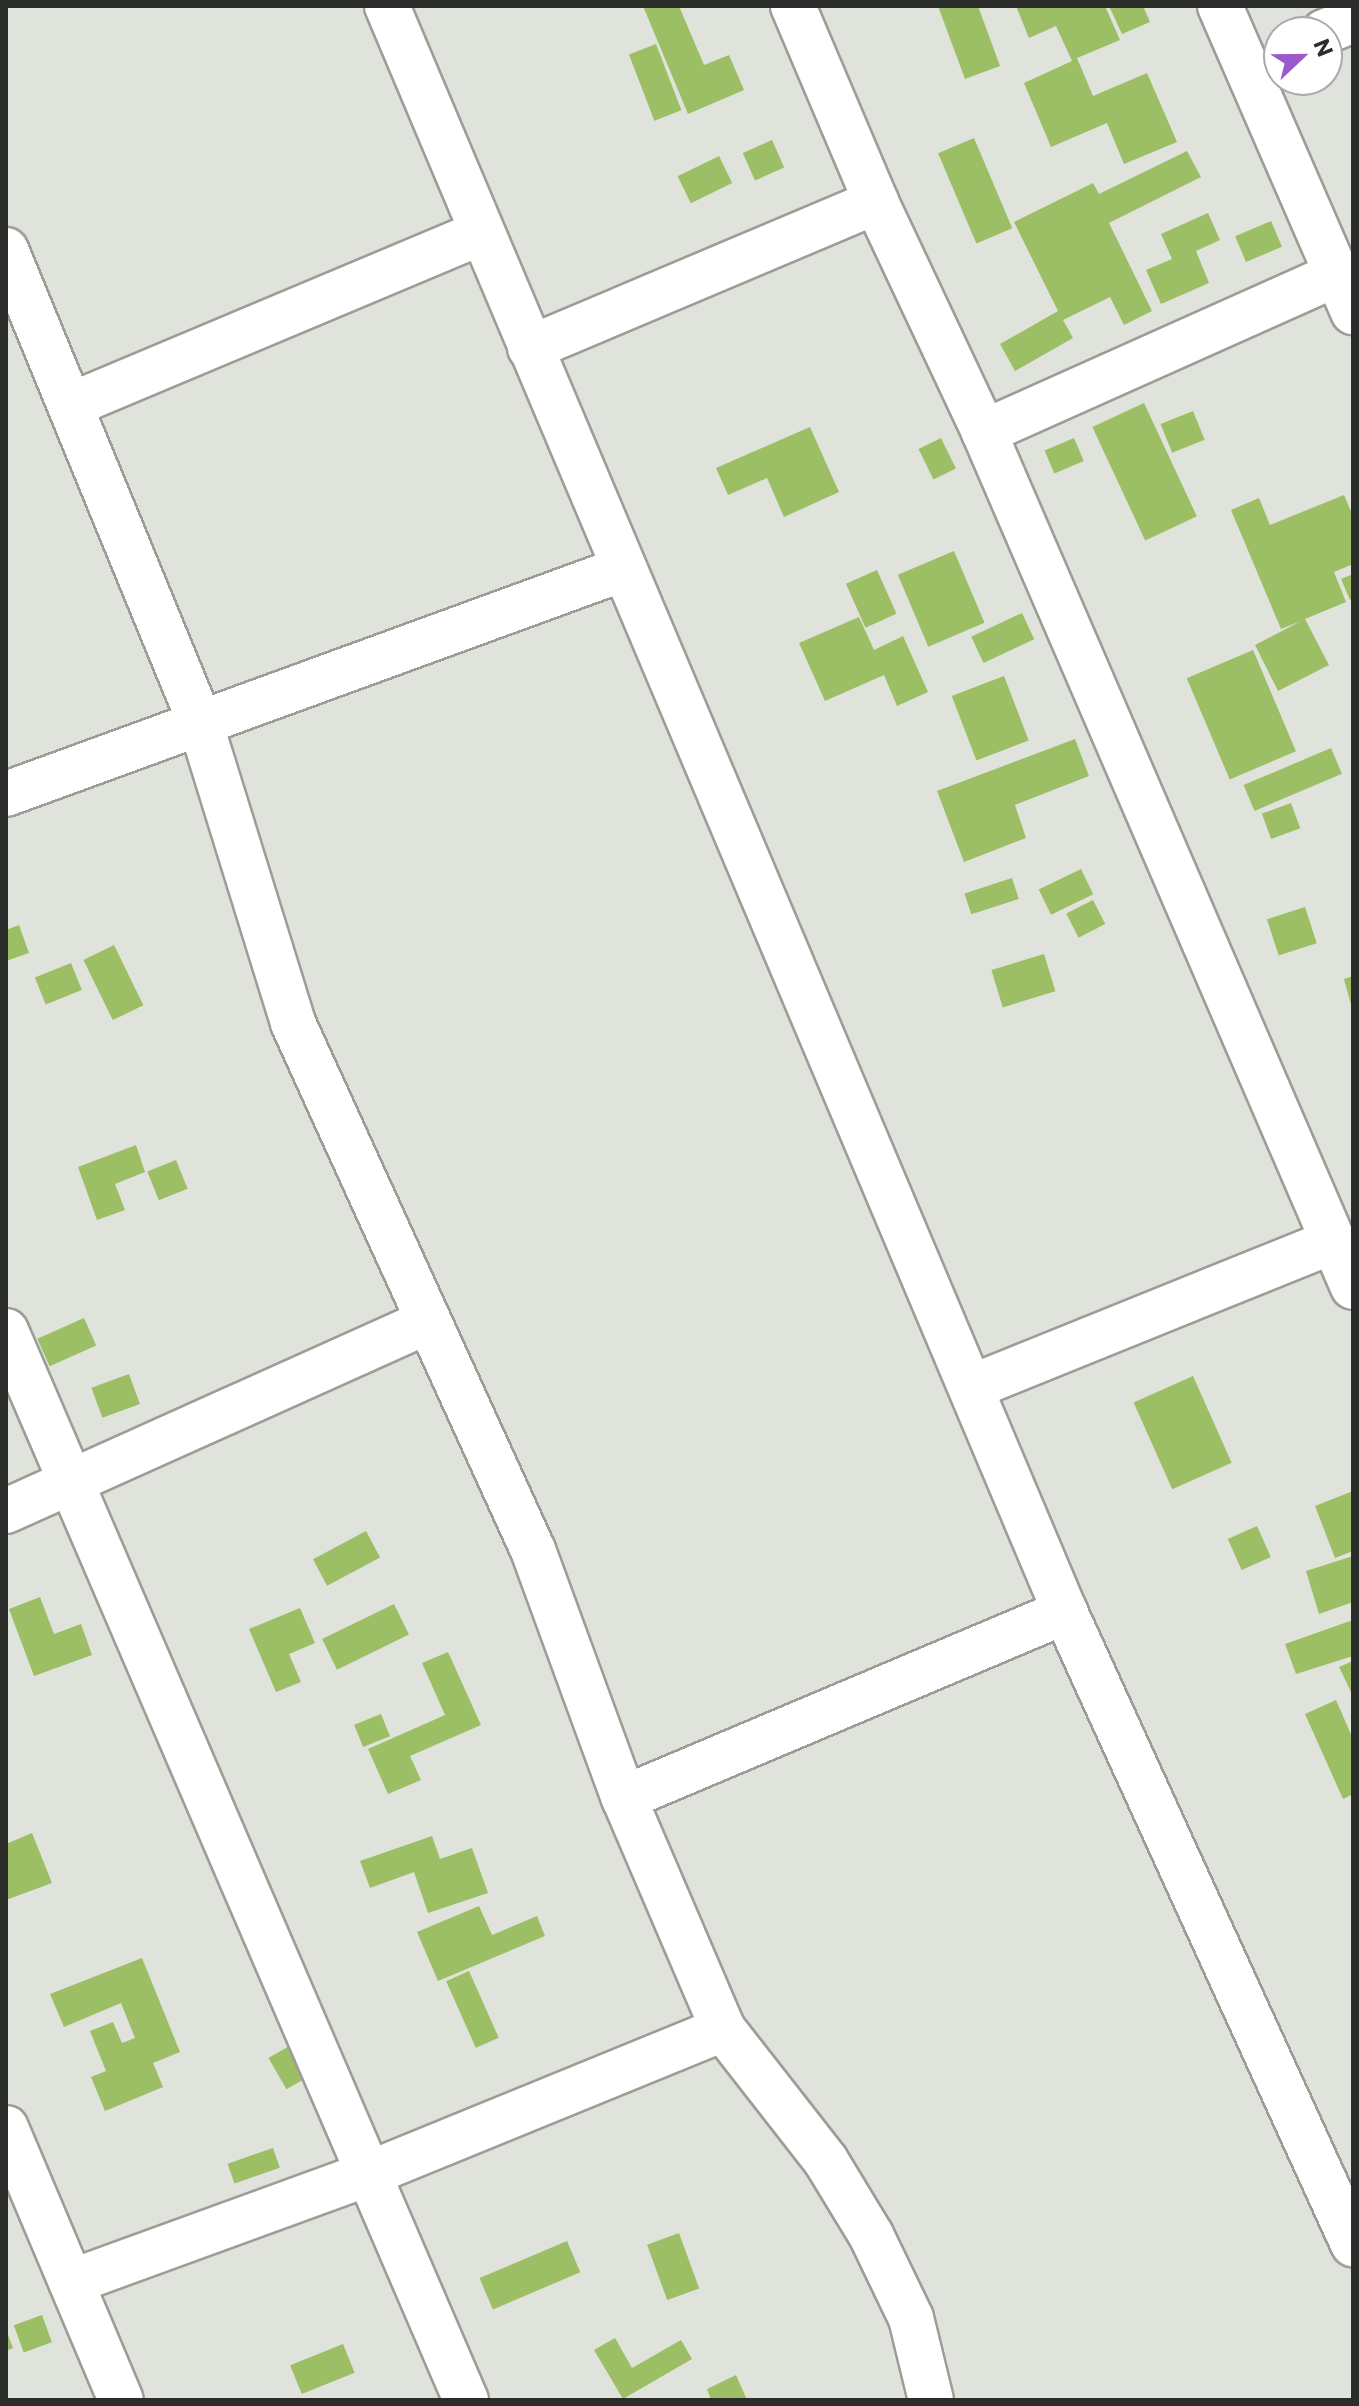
<!DOCTYPE html>
<style>
body{margin:0}
#map{position:relative;width:1359px;height:2406px;overflow:hidden;background:#e0e3db;font-family:Commissioner,sans-serif}
div>[style]{position:absolute}
[style*='--x']{left:calc(var(--x)*1px);top:calc(var(--y)*1px);width:calc(var(--w)*1px);rotate:calc(var(--a)*1deg)}
.building>*{inset:0;background:#9cbe64;transform-origin:0 0}
.roads{filter:drop-shadow(2px 0 #9b9e97) drop-shadow(-2px 0 #9b9e97) drop-shadow(0 2px #9b9e97) drop-shadow(0 -2px #9b9e97)}
.minor>*{height:44px;margin:-22px;padding:0 22px;transform-origin:22px;border-radius:22px;background:#fff}
span{translate:-50% -50%;white-space:nowrap;text-align:center;line-height:1.15;-webkit-text-stroke:7px #fff;paint-order:stroke}
.frame{position:absolute;inset:0;border:8px solid #2b2d2a;pointer-events:none}
.north{position:absolute;left:1263px;top:16px;width:80px;height:80px;box-sizing:border-box;background:#fff;border:2px solid #aaabaa;border-radius:50%;rotate:68deg;font-size:22px;font-weight:700;line-height:32px;text-align:center;color:#2b2d2a}
.north::after{content:'';display:block;margin:auto;width:28px;height:36px;background:#9b59ce;clip-path:polygon(50% 0,100% 100%,50% 72%,0 100%)}
</style>
<div id="map">
<div class="building">
<div style="clip-path:polygon(643px 6px,679px 6px,704px 65px,729px 55px,744px 90px,688px 114px)"></div>
<div style="clip-path:polygon(938px 6px,978px 6px,1000px 66px,965px 79px)"></div>
<div style="clip-path:polygon(1016px 6px,1105px 6px,1120px 40px,1077px 58px,1093px 96px,1147px 73px,1177px 142px,1124px 164px,1107px 123px,1051px 147px,1024px 83px,1072px 61px,1056px 26px,1029px 38px)"></div>
<div style="clip-path:polygon(1109px 6px,1143px 6px,1150px 22px,1122px 34px)"></div>
<div style="left:656px;top:44px;width:71px;height:29px;rotate:69deg"></div>
<div style="left:974px;top:138px;width:98px;height:39px;rotate:67deg"></div>
<div style="left:772px;top:140px;width:30px;height:32px;rotate:66deg"></div>
<div style="clip-path:polygon(1187px 151px,1201px 177px,1109px 223px,1152px 311px,1124px 325px,1110px 297px,1063px 320px,1073px 338px,1015px 371px,1000px 344px,1058px 311px,1014px 222px,1093px 183px,1099px 194px)"></div>
<div style="left:719px;top:156px;width:30px;height:46px;rotate:64deg"></div>
<div style="clip-path:polygon(1208px 213px,1220px 240px,1196px 251px,1209px 283px,1161px 304px,1146px 270px,1172px 259px,1161px 234px)"></div>
<div style="left:1271px;top:221px;width:28px;height:39px;rotate:67deg"></div>
<div style="left:1144px;top:403px;width:125px;height:57px;rotate:65deg"></div>
<div style="left:1193px;top:411px;width:31px;height:35px;rotate:68deg"></div>
<div style="clip-path:polygon(810px 427px,839px 492px,784px 517px,767px 478px,728px 495px,716px 468px)"></div>
<div style="left:941px;top:438px;width:34px;height:25px;rotate:64deg"></div>
<div style="left:1074px;top:438px;width:25px;height:32px;rotate:67deg"></div>
<div style="clip-path:polygon(1344px 495px,1353px 516px,1353px 564px,1334px 572px,1346px 602px,1305px 619px,1329px 665px,1278px 691px,1255px 645px,1301px 621px,1281px 629px,1231px 510px,1259px 498px,1270px 525px)"></div>
<div style="left:954px;top:551px;width:78px;height:61px;rotate:67deg"></div>
<div style="left:877px;top:570px;width:48px;height:34px;rotate:66deg"></div>
<div style="clip-path:polygon(1353px 574px,1353px 598px,1350px 600px,1341px 579px)"></div>
<div style="left:1022px;top:613px;width:29px;height:56px;rotate:65deg"></div>
<div style="clip-path:polygon(859px 617px,874px 650px,903px 636px,928px 692px,897px 706px,884px 675px,825px 701px,799px 643px)"></div>
<div style="left:1253px;top:650px;width:110px;height:72px;rotate:67deg"></div>
<div style="left:1004px;top:676px;width:69px;height:56px;rotate:69deg"></div>
<div style="clip-path:polygon(1075px 739px,1089px 776px,1015px 805px,1026px 838px,964px 862px,937px 791px)"></div>
<div style="left:1331px;top:748px;width:28px;height:95px;rotate:67deg"></div>
<div style="left:1291px;top:803px;width:27px;height:31px;rotate:70deg"></div>
<div style="left:1081px;top:869px;width:28px;height:47px;rotate:64deg"></div>
<div style="left:1012px;top:878px;width:22px;height:50px;rotate:72deg"></div>
<div style="left:1093px;top:900px;width:27px;height:30px;rotate:63deg"></div>
<div style="left:1305px;top:907px;width:38px;height:40px;rotate:72deg"></div>
<div style="clip-path:polygon(19px 925px,29px 953px,6px 961px,6px 930px)"></div>
<div style="left:114px;top:945px;width:67px;height:34px;rotate:64deg"></div>
<div style="left:1044px;top:954px;width:39px;height:55px;rotate:73deg"></div>
<div style="left:71px;top:963px;width:29px;height:39px;rotate:68deg"></div>
<div style="clip-path:polygon(1353px 976px,1353px 1008px,1352px 1008px,1344px 979px)"></div>
<div style="clip-path:polygon(136px 1145px,145px 1172px,115px 1184px,125px 1210px,97px 1220px,78px 1167px)"></div>
<div style="left:176px;top:1160px;width:31px;height:31px;rotate:68deg"></div>
<div style="left:84px;top:1318px;width:30px;height:51px;rotate:66deg"></div>
<div style="left:129px;top:1374px;width:32px;height:40px;rotate:70deg"></div>
<div style="left:1193px;top:1376px;width:95px;height:65px;rotate:66deg"></div>
<div style="clip-path:polygon(1353px 1491px,1353px 1551px,1335px 1558px,1315px 1506px)"></div>
<div style="left:1257px;top:1526px;width:34px;height:32px;rotate:66deg"></div>
<div style="left:366px;top:1531px;width:30px;height:60px;rotate:62deg"></div>
<div style="clip-path:polygon(1353px 1556px,1353px 1602px,1319px 1614px,1306px 1571px)"></div>
<div style="clip-path:polygon(40px 1597px,54px 1634px,81px 1624px,92px 1655px,34px 1676px,9px 1609px)"></div>
<div style="left:394px;top:1604px;width:34px;height:80px;rotate:64deg"></div>
<div style="clip-path:polygon(300px 1608px,315px 1643px,289px 1654px,301px 1682px,276px 1692px,249px 1629px)"></div>
<div style="clip-path:polygon(1353px 1620px,1353px 1656px,1296px 1674px,1285px 1644px)"></div>
<div style="clip-path:polygon(448px 1652px,481px 1725px,410px 1756px,421px 1780px,388px 1794px,368px 1749px,445px 1715px,422px 1663px)"></div>
<div style="clip-path:polygon(1353px 1661px,1353px 1696px,1339px 1667px)"></div>
<div style="clip-path:polygon(1336px 1700px,1353px 1739px,1353px 1794px,1343px 1799px,1305px 1714px)"></div>
<div style="left:381px;top:1714px;width:24px;height:29px;rotate:68deg"></div>
<div style="clip-path:polygon(32px 1833px,52px 1883px,6px 1900px,6px 1844px)"></div>
<div style="clip-path:polygon(432px 1836px,440px 1859px,472px 1848px,488px 1893px,428px 1913px,414px 1872px,370px 1888px,360px 1861px)"></div>
<div style="clip-path:polygon(479px 1906px,492px 1935px,537px 1916px,545px 1936px,438px 1981px,417px 1932px)"></div>
<div style="clip-path:polygon(142px 1958px,180px 2052px,153px 2063px,163px 2087px,105px 2111px,91px 2077px,106px 2071px,90px 2031px,113px 2022px,122px 2043px,135px 2038px,121px 2003px,64px 2027px,50px 1994px)"></div>
<div style="left:469px;top:1971px;width:73px;height:25px;rotate:66deg"></div>
<div style="left:291px;top:2045px;width:36px;height:26px;rotate:60deg"></div>
<div style="left:273px;top:2148px;width:21px;height:48px;rotate:71deg"></div>
<div style="left:679px;top:2233px;width:59px;height:34px;rotate:70deg"></div>
<div style="left:567px;top:2241px;width:34px;height:95px;rotate:67deg"></div>
<div style="left:42px;top:2315px;width:29px;height:30px;rotate:70deg"></div>
<div style="clip-path:polygon(6px 2330px,13px 2348px,6px 2351px)"></div>
<div style="clip-path:polygon(615px 2338px,632px 2368px,681px 2340px,692px 2359px,623px 2399px,594px 2350px)"></div>
<div style="left:343px;top:2344px;width:31px;height:57px;rotate:68deg"></div>
<div style="clip-path:polygon(736px 2375px,747px 2400px,711px 2400px,707px 2389px)"></div>
</div>
<div class="roads">
<div class="minor">
<div style="--x:387;--y:6;--w:1743;--a:67.11"></div>
<div style="--x:1065;--y:1612;--w:695;--a:65.5"></div>
<div style="--x:793;--y:6;--w:213;--a:67"></div>
<div style="--x:876;--y:202;--w:254;--a:64.8"></div>
<div style="--x:984;--y:432;--w:931;--a:66.66"></div>
<div style="--x:1220;--y:6;--w:334;--a:66.5"></div>
<div style="--x:1324;--y:32;--w:31;--a:-22"></div>
<div style="--x:6;--y:250;--w:510;--a:67.66"></div>
<div style="--x:200;--y:722;--w:315;--a:72.8"></div>
<div style="--x:293;--y:1023;--w:579;--a:65.52"></div>
<div style="--x:533;--y:1550;--w:264;--a:69.9"></div>
<div style="--x:624;--y:1798;--w:251;--a:66.8"></div>
<div style="--x:723;--y:2029;--w:167;--a:52"></div>
<div style="--x:826;--y:2161;--w:87;--a:58.7"></div>
<div style="--x:871;--y:2235;--w:92;--a:64.3"></div>
<div style="--x:911;--y:2318;--w:84;--a:76.3"></div>
<div style="--x:530;--y:348;--w:376;--a:-22.9"></div>
<div style="--x:71;--y:405;--w:444;--a:-22.8"></div>
<div style="--x:984;--y:432;--w:387;--a:-24.1"></div>
<div style="--x:6;--y:794;--w:657;--a:-20.04"></div>
<div style="--x:6;--y:1331;--w:1164;--a:66.72"></div>
<div style="--x:972;--y:1387;--w:389;--a:-22"></div>
<div style="--x:6;--y:1511;--w:461;--a:-24.2"></div>
<div style="--x:624;--y:1798;--w:479;--a:-22.9"></div>
<div style="--x:6;--y:2128;--w:295;--a:67.1"></div>
<div style="--x:71;--y:2282;--w:316;--a:-20"></div>
<div style="--x:368;--y:2174;--w:383;--a:-22.2"></div>
</div>
</div>
<div class="frame"></div>
<div class="north">N</div>
</div>
